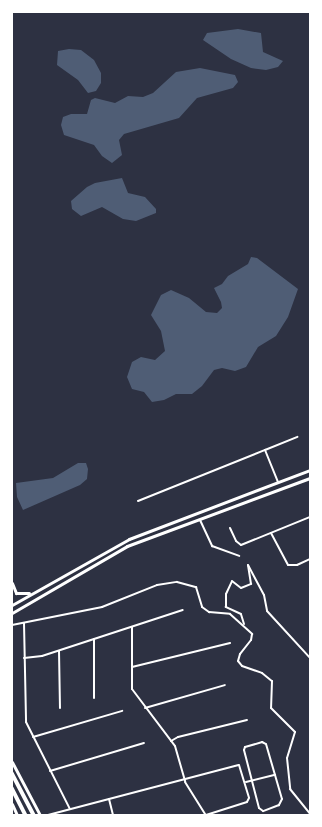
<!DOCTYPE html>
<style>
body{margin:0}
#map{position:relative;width:322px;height:827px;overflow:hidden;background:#2d3142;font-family:"Space Grotesk",sans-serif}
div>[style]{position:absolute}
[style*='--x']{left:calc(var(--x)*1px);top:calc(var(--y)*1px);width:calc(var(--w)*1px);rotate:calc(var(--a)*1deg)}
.water>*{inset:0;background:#4f5d75}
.minor>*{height:2px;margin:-1px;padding:0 1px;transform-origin:1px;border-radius:1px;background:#fff}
.secondary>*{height:3px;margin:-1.5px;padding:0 1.5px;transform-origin:1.5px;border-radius:1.5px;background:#fff}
.trunk>*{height:3.5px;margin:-1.75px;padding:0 1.75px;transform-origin:1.75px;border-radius:1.75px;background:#fff}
span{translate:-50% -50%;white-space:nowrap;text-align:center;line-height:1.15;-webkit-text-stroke:4px #fff;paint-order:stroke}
.frame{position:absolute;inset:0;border:13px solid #fff;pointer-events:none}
</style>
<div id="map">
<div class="water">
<div style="clip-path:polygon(238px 29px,261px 33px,263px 52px,283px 61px,278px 67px,266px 70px,251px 68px,231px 59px,203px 40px,207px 33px)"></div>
<div style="clip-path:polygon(69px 49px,81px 50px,94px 60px,101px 73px,101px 83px,96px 91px,88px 93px,78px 80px,57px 65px,58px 51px)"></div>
<div style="clip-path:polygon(200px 68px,235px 75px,238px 82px,233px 88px,197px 98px,179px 118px,124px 134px,119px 140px,122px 155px,112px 163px,102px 156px,94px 145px,64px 135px,61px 125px,63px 117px,71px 114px,87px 114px,91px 100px,95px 98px,115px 103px,128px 96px,143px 97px,153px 93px,176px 72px)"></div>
<div style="clip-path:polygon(122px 178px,128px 193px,145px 197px,156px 209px,156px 213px,136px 221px,123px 219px,102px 207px,81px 216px,72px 209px,71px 201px,87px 187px,95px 183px)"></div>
<div style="clip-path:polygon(251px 257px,257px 258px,298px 289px,288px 317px,276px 336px,258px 347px,246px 367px,235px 371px,222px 368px,214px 370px,202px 386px,192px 394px,176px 394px,164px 400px,152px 402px,144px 392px,132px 389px,127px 377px,132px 362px,141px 357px,155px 360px,165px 351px,161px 331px,151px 315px,161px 295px,171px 290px,189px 298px,206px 312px,217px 313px,222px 308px,221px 302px,214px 288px,222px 284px,228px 276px,248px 264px)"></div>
<div style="clip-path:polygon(78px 463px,86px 463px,88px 469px,87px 479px,80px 485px,23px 510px,17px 497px,16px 483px,53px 478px)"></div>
</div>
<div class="minor">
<div style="--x:265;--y:450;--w:35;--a:-22"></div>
<div style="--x:138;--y:501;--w:137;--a:-21.9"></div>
<div style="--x:265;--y:450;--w:35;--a:68"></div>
<div style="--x:200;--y:520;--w:29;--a:65"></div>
<div style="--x:212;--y:546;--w:29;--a:20"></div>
<div style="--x:230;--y:528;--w:14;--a:65"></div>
<div style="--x:236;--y:541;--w:6;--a:39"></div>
<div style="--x:241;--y:545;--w:74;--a:-22.1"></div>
<div style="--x:271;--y:533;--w:36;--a:62"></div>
<div style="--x:288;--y:565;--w:9;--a:0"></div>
<div style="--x:297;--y:565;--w:14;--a:-25"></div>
<div style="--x:24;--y:623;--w:99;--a:88.8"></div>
<div style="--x:26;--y:722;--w:97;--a:63.2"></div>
<div style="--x:244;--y:624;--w:10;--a:-107"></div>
<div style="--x:241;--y:614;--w:17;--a:-155"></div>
<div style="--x:226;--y:607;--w:13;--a:-90"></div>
<div style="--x:226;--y:594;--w:14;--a:-65"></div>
<div style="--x:232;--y:581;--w:11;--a:38"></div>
<div style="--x:241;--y:588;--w:11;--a:-22"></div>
<div style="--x:251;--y:584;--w:19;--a:-99"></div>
<div style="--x:248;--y:565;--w:34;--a:62"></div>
<div style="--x:264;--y:595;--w:16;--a:79"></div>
<div style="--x:267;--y:611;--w:64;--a:47.5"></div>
<div style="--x:12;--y:625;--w:92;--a:-11.3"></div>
<div style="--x:102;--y:607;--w:59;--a:-21.8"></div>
<div style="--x:157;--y:585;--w:20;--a:-9"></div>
<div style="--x:177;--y:582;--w:20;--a:15"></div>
<div style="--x:196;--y:587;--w:21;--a:73"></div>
<div style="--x:202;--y:607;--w:9;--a:36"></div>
<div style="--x:209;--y:612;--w:21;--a:5"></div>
<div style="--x:230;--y:614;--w:30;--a:42"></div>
<div style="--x:252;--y:634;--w:6;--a:99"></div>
<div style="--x:251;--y:640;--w:18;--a:128"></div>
<div style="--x:240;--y:654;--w:7;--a:106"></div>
<div style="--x:238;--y:661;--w:6;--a:51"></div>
<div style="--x:242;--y:666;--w:21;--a:19"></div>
<div style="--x:262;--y:673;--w:13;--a:39"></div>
<div style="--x:272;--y:681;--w:27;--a:92"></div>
<div style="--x:271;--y:708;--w:34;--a:45"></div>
<div style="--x:295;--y:732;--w:27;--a:107"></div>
<div style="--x:287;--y:758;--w:31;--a:84"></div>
<div style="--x:290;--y:789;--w:32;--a:51"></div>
<div style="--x:132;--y:627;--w:62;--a:90"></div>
<div style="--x:132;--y:689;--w:71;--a:53"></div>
<div style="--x:175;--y:746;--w:37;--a:74"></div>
<div style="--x:185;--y:782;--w:39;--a:58"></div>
<div style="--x:94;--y:639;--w:59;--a:90"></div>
<div style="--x:59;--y:651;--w:57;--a:89"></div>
<div style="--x:24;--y:658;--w:18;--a:-6"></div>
<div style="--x:42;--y:656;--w:148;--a:-18.1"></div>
<div style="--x:132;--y:667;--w:101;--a:-13.8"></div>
<div style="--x:145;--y:708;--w:83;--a:-16"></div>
<div style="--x:33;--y:737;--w:93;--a:-16.3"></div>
<div style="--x:171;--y:741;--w:8;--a:-30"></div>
<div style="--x:178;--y:737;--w:71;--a:-13.8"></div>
<div style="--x:262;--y:742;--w:4;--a:27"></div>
<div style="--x:266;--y:744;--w:57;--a:73.8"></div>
<div style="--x:282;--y:799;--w:7;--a:117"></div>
<div style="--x:279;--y:805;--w:17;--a:159"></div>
<div style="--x:263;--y:811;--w:5;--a:-143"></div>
<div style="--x:259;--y:808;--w:60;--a:-104.5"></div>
<div style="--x:244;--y:750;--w:3;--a:-72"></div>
<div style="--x:245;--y:747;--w:18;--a:-16"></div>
<div style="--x:50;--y:771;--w:98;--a:-16.6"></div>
<div style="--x:246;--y:782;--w:30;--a:-14"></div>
<div style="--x:109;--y:799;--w:16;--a:76"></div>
<div style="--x:48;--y:815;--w:197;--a:-14.7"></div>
<div style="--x:239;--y:765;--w:34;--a:73"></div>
<div style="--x:249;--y:798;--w:4;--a:117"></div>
<div style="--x:247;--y:802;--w:43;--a:162.4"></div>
</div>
<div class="secondary">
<div style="--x:12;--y:583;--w:11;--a:68"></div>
<div style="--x:16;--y:593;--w:13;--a:0"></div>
<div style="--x:12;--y:605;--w:134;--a:-29.4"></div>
<div style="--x:129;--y:539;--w:194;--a:-20.9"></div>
<div style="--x:12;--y:613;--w:133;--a:-30.2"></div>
<div style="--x:127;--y:546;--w:195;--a:-20.4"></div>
<div style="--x:12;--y:762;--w:60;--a:62.2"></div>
<div style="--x:12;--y:804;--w:12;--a:66"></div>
</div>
<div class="trunk">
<div style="--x:12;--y:773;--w:47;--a:62.4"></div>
<div style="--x:12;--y:788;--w:30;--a:63"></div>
</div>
<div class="frame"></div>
</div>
